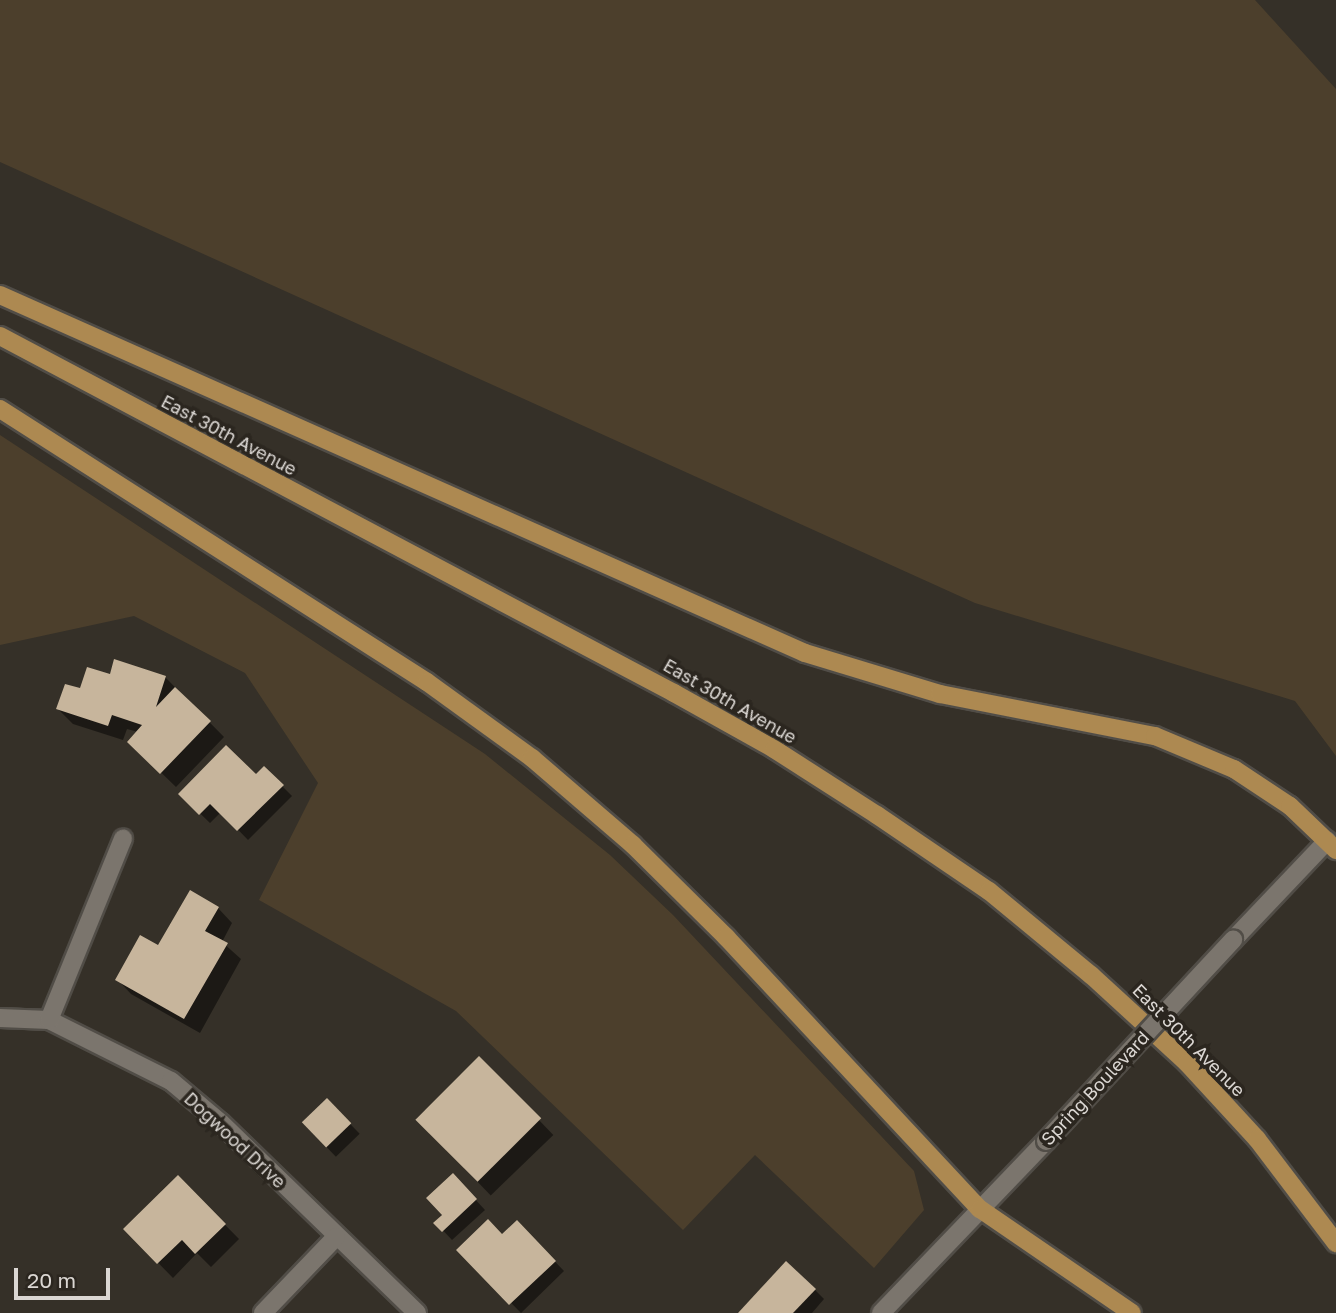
<!DOCTYPE html>
<style>
body{margin:0}
#map{position:relative;width:1336px;height:1313px;overflow:hidden;background:#353028;font-family:"Golos Text",sans-serif}
div>[style]{position:absolute}
[style*='--x']{left:calc(var(--x)*1px);top:calc(var(--y)*1px);width:calc(var(--w)*1px);rotate:calc(var(--a)*1deg)}
.green>*{inset:0;background:#4c3f2c}
.shadow>*{inset:0;background:#0007;transform-origin:0 0}
.building>*{inset:0;background:#c7b59c;transform-origin:0 0}
.roads{filter:drop-shadow(2px 0 #514d47) drop-shadow(-2px 0 #514d47) drop-shadow(0 2px #514d47) drop-shadow(0 -2px #514d47)}
.minor>*{height:18px;margin:-9px;padding:0 9px;transform-origin:9px;border-radius:9px;background:#7b756d}
.tertiary>*{height:18px;margin:-9px;padding:0 9px;transform-origin:9px;border-radius:9px;background:#7b756d}
.primary>*{height:18px;margin:-9px;padding:0 9px;transform-origin:9px;border-radius:9px;background:#ad8951}
.bridges{filter:drop-shadow(2px 0 #514d47) drop-shadow(-2px 0 #514d47) drop-shadow(0 2px #514d47) drop-shadow(0 -2px #514d47)}
.tertiary-bridge>*{height:18px;margin:-9px;padding:0 9px;transform-origin:9px;border-radius:9px;background:#7b756d}
span{translate:-50% -50%;white-space:nowrap;text-align:center;line-height:1.15;-webkit-text-stroke:7px #2b261f;paint-order:stroke}
.street-label{font-size:18px;color:#dbd7d3}
.scale{position:absolute;left:14px;top:1268px;width:96px;height:32px;box-sizing:border-box;border:4px solid #dbd7d3;border-top:0;padding-left:9px;font-size:21px;line-height:24px;white-space:nowrap;color:#dbd7d3;-webkit-text-stroke:5px #2b261f;paint-order:stroke}
</style>
<div id="map">
<div class="green">
<div style="clip-path:polygon(0 0,1255px 0,1336px 89px,1336px 756px,1295px 701px,975px 603px,0 162px)"></div>
<div style="clip-path:polygon(0 435px,485px 754px,610px 855px,673px 915px,914px 1171px,924px 1210px,874px 1268px,755px 1155px,683px 1230px,456px 1011px,259px 900px,318px 783px,245px 673px,134px 616px,0 645px)"></div>
</div>
<div class="shadow">
<div style="clip-path:polygon(111px 676px,165px 677px,224px 737px,176px 787px,144px 756px,138px 732px,127px 729px,123px 740px,73px 724px,58px 709px,81px 691px)"></div>
<div style="clip-path:polygon(264px 768px,292px 796px,248px 840px,221px 812px,210px 823px,180px 794px,256px 776px)"></div>
<div style="clip-path:polygon(218px 908px,232px 923px,222px 942px,241px 959px,200px 1033px,131px 994px,117px 979px)"></div>
<div style="left:479px;top:1058px;width:107px;height:87px;rotate:46deg"></div>
<div style="left:327px;top:1100px;width:47px;height:33px;rotate:46deg"></div>
<div style="clip-path:polygon(178px 1177px,239px 1239px,211px 1267px,197px 1253px,173px 1278px,125px 1229px)"></div>
<div style="clip-path:polygon(462px 1185px,485px 1210px,452px 1240px,436px 1223px)"></div>
<div style="clip-path:polygon(517px 1222px,564px 1271px,521px 1313px,459px 1250px,502px 1236px)"></div>
<div style="clip-path:polygon(815px 1290px,824px 1299px,812px 1313px,740px 1313px)"></div>
</div>
<div class="building">
<div style="clip-path:polygon(114px 659px,166px 676px,156px 707px,175px 687px,211px 721px,160px 774px,127px 742px,142px 725px,112px 715px,108px 726px,56px 709px,65px 684px,80px 688px,87px 667px,110px 674px)"></div>
<div style="clip-path:polygon(226px 745px,256px 774px,264px 766px,284px 785px,237px 831px,210px 804px,199px 815px,178px 794px)"></div>
<div style="clip-path:polygon(190px 890px,219px 907px,205px 931px,228px 943px,184px 1019px,115px 980px,140px 935px,158px 945px)"></div>
<div style="left:479px;top:1056px;width:88px;height:90px;rotate:45deg"></div>
<div style="left:327px;top:1098px;width:35px;height:35px;rotate:46deg"></div>
<div style="clip-path:polygon(453px 1173px,477px 1199px,442px 1232px,433px 1223px,442px 1215px,426px 1198px)"></div>
<div style="clip-path:polygon(178px 1175px,226px 1224px,195px 1254px,182px 1240px,157px 1264px,123px 1229px)"></div>
<div style="clip-path:polygon(488px 1219px,502px 1234px,517px 1220px,556px 1261px,509px 1305px,456px 1250px)"></div>
<div style="clip-path:polygon(786px 1261px,816px 1289px,793px 1313px,738px 1313px)"></div>
</div>
<div class="roads">
<div class="minor">
<div style="--x:0;--y:1018;--w:49;--a:2.3"></div>
<div style="--x:49;--y:1020;--w:136;--a:26.6"></div>
<div style="--x:171;--y:1081;--w:65;--a:40"></div>
<div style="--x:221;--y:1123;--w:273;--a:44.1"></div>
<div style="--x:49;--y:1020;--w:196;--a:-67.8"></div>
<div style="--x:263;--y:1313;--w:105;--a:-46.2"></div>
</div>
<div class="tertiary">
<div style="--x:1233;--y:940;--w:137;--a:-46.5"></div>
<div style="--x:881;--y:1313;--w:238;--a:-46.2"></div>
</div>
<div class="primary">
<div style="--x:0;--y:295;--w:881;--a:23.98"></div>
<div style="--x:805;--y:653;--w:141;--a:16.9"></div>
<div style="--x:940;--y:694;--w:219;--a:11.1"></div>
<div style="--x:1155;--y:736;--w:86;--a:22.7"></div>
<div style="--x:1234;--y:769;--w:67;--a:33.5"></div>
<div style="--x:1290;--y:806;--w:64;--a:43.7"></div>
<div style="--x:0;--y:336;--w:763;--a:27.91"></div>
<div style="--x:674;--y:693;--w:115;--a:29.2"></div>
<div style="--x:774;--y:749;--w:122;--a:32.7"></div>
<div style="--x:877;--y:815;--w:135;--a:34.2"></div>
<div style="--x:989;--y:891;--w:132;--a:39.5"></div>
<div style="--x:1091;--y:975;--w:130;--a:42.5"></div>
<div style="--x:1187;--y:1063;--w:103;--a:47.4"></div>
<div style="--x:1257;--y:1139;--w:131;--a:52.8"></div>
<div style="--x:0;--y:409;--w:507;--a:32.59"></div>
<div style="--x:427;--y:682;--w:130;--a:35.9"></div>
<div style="--x:532;--y:758;--w:133;--a:40.7"></div>
<div style="--x:633;--y:845;--w:131;--a:44.7"></div>
<div style="--x:726;--y:937;--w:372;--a:47"></div>
<div style="--x:980;--y:1209;--w:184;--a:34.4"></div>
</div>
</div>
<div class="bridges">
<div class="tertiary-bridge">
<div style="--x:1046;--y:1141;--w:275;--a:-47.1"></div>
</div>
</div>
<div class="street-label">
<span style="left:229px;top:435px;rotate:28deg">East 30th Avenue</span>
<span style="left:730px;top:701px;rotate:30deg">East 30th Avenue</span>
<span style="left:1189px;top:1040px;rotate:45deg">East 30th Avenue</span>
<span style="left:1095px;top:1088px;rotate:-47deg">Spring Boulevard</span>
<span style="left:235px;top:1140px;rotate:43deg">Dogwood Drive</span>
</div>
<div class="scale">20 m</div>
</div>
